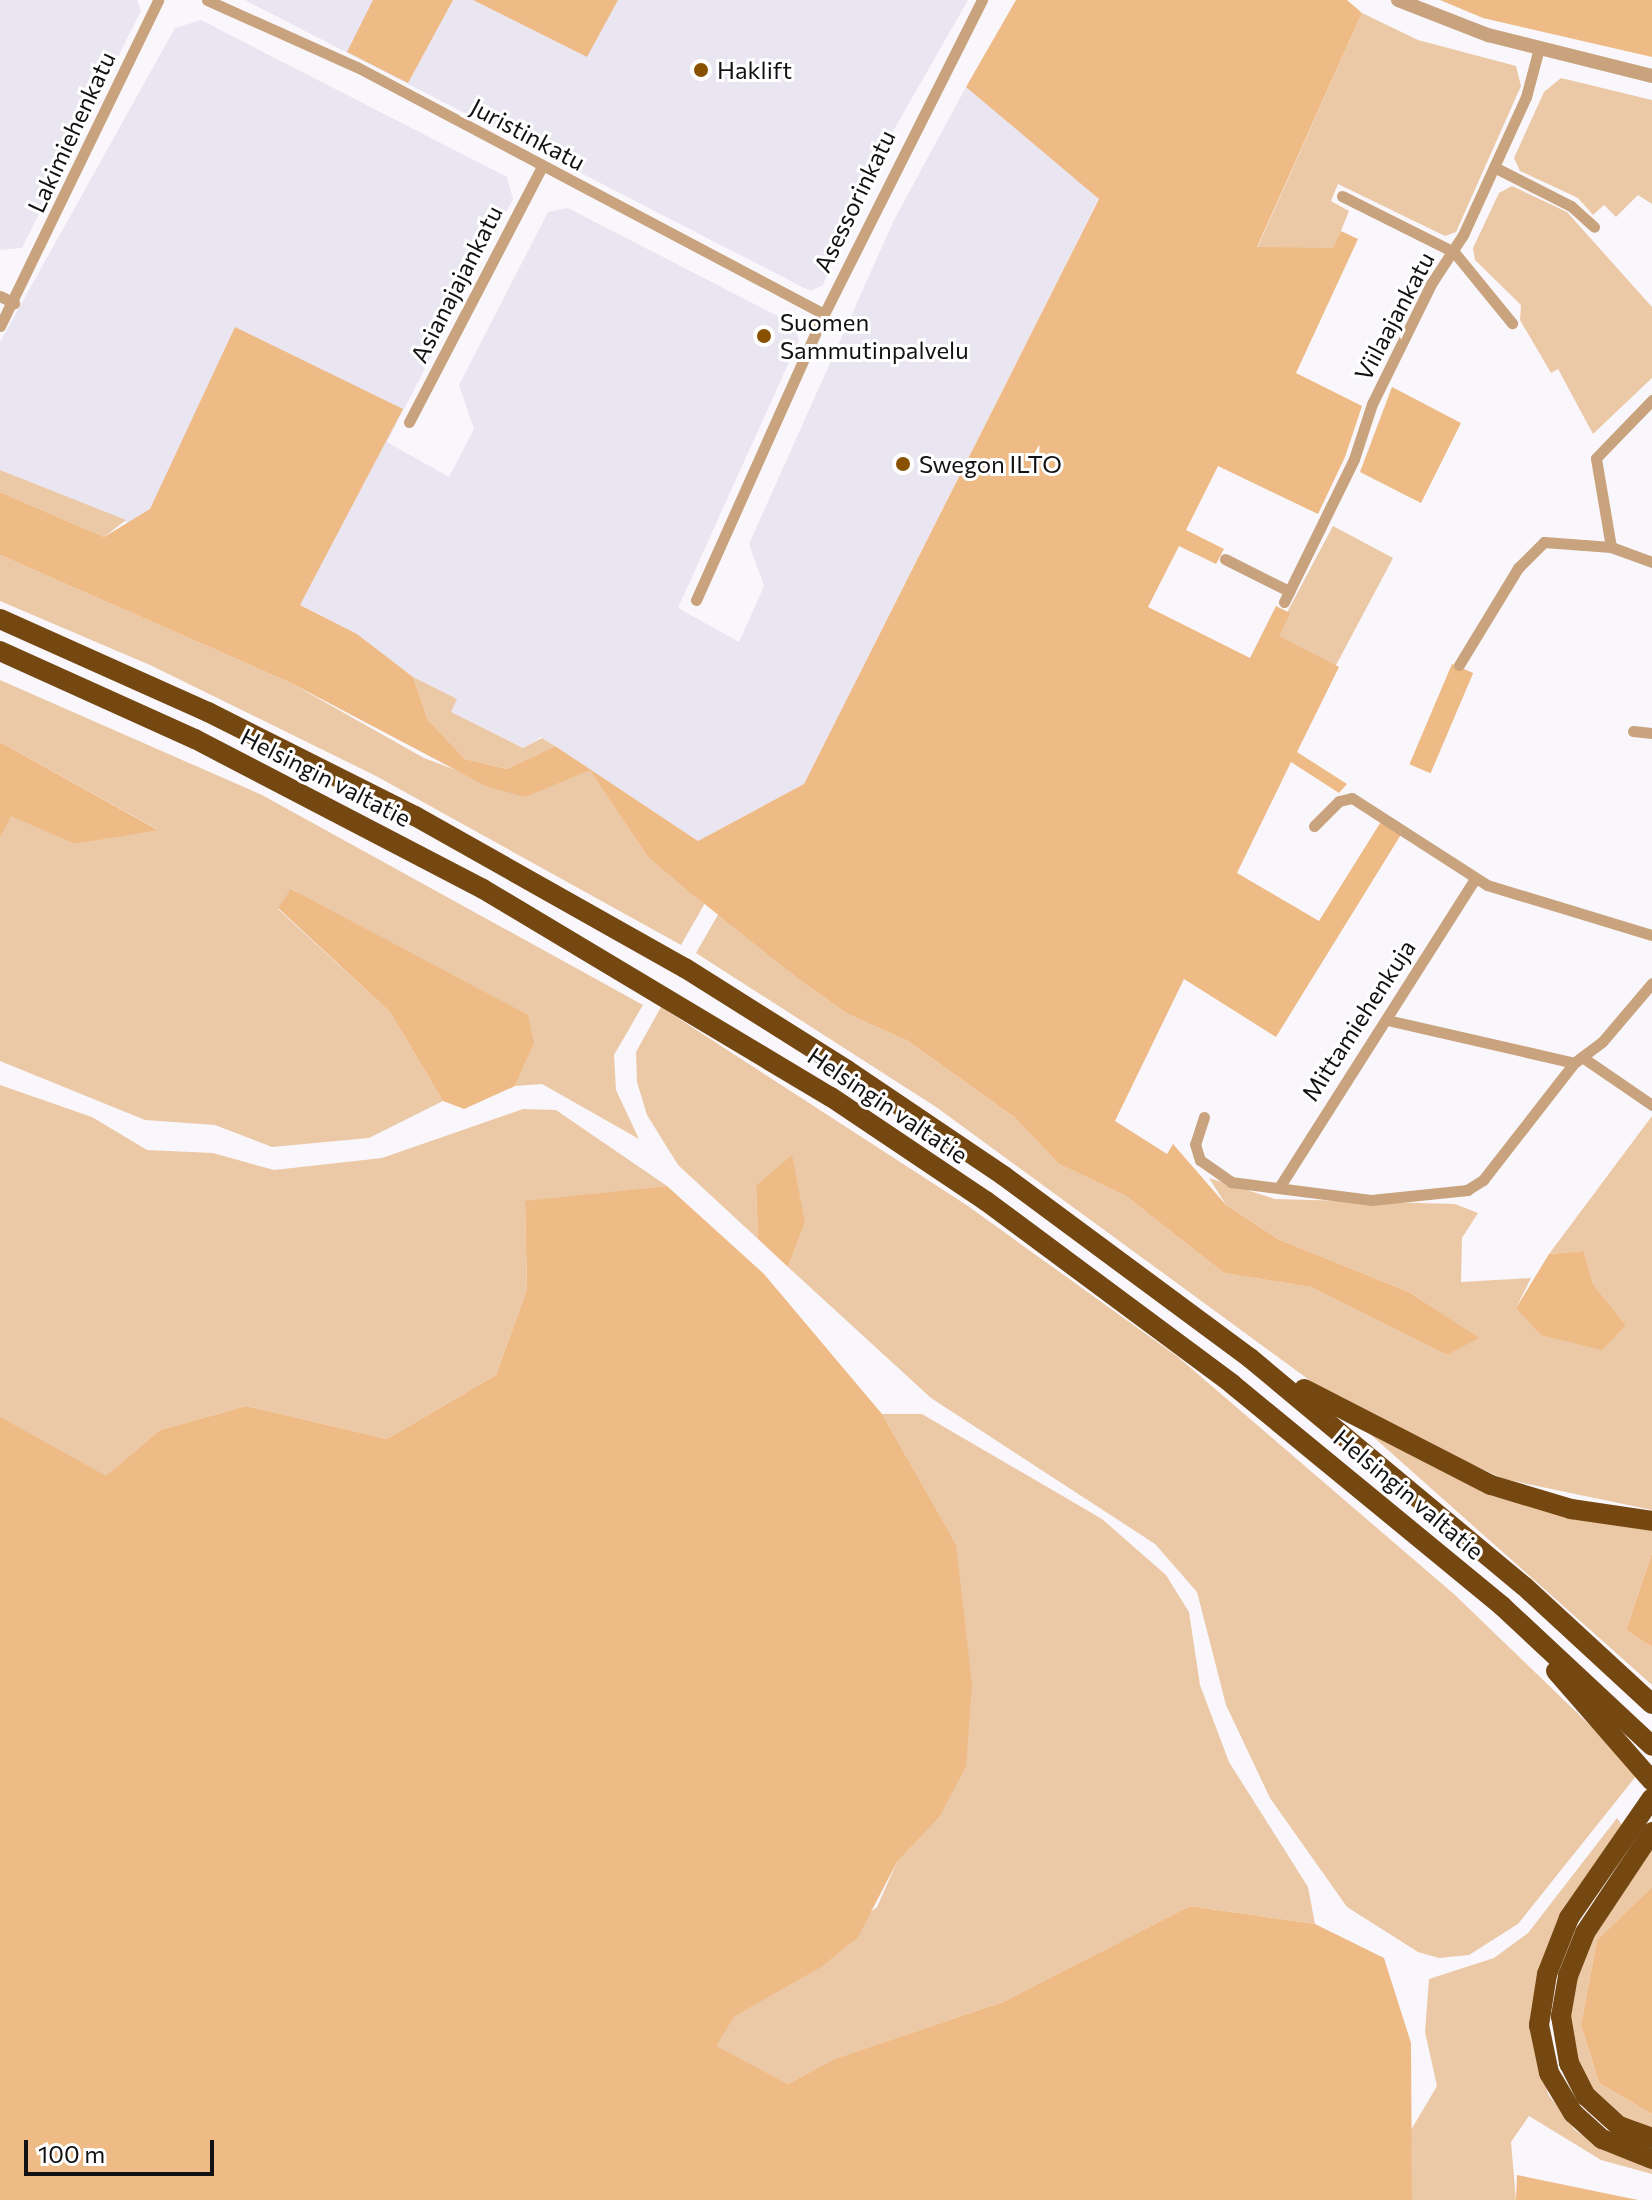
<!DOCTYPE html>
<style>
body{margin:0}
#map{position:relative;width:1652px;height:2200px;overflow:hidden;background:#f9f7fc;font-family:Commissioner,sans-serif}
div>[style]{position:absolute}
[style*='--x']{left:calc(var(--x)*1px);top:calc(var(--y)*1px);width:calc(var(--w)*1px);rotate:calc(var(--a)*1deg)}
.built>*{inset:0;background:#eae6f1}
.green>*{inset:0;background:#ecc9a6;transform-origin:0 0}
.forest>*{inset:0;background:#eeba85;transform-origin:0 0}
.minor>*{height:11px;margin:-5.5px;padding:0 5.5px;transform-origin:5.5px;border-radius:5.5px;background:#c8a37d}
.tertiary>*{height:14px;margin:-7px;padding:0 7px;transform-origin:7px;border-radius:7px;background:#c8a37d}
.motorway>*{height:20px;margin:-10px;padding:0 10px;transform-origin:10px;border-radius:10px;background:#754811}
.dots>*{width:22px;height:22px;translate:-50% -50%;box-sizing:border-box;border:4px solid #fff;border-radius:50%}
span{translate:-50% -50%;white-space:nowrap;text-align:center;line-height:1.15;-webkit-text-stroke:6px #fff;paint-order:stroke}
.poi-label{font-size:24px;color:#121113}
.left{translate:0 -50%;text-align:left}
.street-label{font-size:24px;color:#121113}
.scale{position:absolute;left:24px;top:2140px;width:190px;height:36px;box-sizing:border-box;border:4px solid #121113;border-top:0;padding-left:10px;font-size:24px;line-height:28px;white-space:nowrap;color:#121113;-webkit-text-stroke:6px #fff;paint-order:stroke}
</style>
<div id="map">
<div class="built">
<div style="clip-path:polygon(0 0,137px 0,141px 11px,22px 248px,0 250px)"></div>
<div style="clip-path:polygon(245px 0,968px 0,888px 140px,823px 285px,810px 291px)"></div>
<div style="clip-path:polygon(201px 20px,507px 177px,513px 199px,387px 442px,449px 477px,474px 429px,459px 385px,548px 212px,568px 208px,793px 324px,799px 340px,678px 608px,739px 642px,764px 586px,749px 544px,894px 220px,966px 87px,1099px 198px,804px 784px,698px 841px,541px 737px,524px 748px,450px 712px,456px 699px,413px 677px,357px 634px,192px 549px,0 470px,0 342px,175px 28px)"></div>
</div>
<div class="green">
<div style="clip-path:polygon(1362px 13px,1418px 40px,1516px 66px,1521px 86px,1456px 232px,1445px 236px,1338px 184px,1331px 201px,1349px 211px,1334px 248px,1257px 248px)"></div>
<div style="clip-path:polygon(1561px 78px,1652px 100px,1652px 204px,1638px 195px,1616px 217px,1604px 205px,1593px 215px,1578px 198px,1520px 171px,1514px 158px,1544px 92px)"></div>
<div style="clip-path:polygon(1512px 186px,1567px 212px,1652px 307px,1652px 378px,1593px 434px,1558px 369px,1551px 373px,1520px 320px,1521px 305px,1475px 260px,1473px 248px,1499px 193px)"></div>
<div style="clip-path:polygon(0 470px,126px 520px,104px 537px,0 492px)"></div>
<div style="left:1333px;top:526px;width:68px;height:123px;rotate:28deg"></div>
<div style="clip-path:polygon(0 555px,291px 683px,424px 758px,525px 796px,590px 769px,648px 857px,705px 903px,681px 945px,376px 776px,150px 665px,0 601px)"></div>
<div style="clip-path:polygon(413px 677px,457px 699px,451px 712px,523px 748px,542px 738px,555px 746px,507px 769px,465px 759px,428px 720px)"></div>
<div style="clip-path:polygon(0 680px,262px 795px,643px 1005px,614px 1055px,616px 1090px,639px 1139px,542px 1084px,515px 1086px,534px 1044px,292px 889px,278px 909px,390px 1012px,443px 1101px,369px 1138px,272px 1147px,215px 1125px,145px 1120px,0 1061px,0 838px,11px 815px,75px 844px,157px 829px,0 742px)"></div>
<div style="clip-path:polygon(719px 913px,805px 984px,848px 1014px,908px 1041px,1014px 1117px,1059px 1164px,1126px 1196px,1224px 1273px,1311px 1287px,1447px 1355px,1478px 1338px,1409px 1292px,1278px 1239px,1226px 1205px,1209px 1178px,1275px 1199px,1455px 1204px,1478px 1213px,1462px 1238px,1461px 1282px,1531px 1278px,1516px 1308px,1626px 1325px,1593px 1284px,1584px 1251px,1549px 1254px,1652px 1116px,1652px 1510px,1504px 1479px,1345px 1406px,936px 1107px,696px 953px)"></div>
<div style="clip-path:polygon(661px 1007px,965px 1204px,1178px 1357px,1455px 1595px,1600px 1735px,1637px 1775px,1518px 1924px,1469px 1955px,1439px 1958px,1418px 1952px,1347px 1907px,1270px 1798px,1226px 1705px,1197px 1592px,1155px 1544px,931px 1398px,788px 1267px,805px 1223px,756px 1186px,758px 1239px,678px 1165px,647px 1115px,637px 1082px,636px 1052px)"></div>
<div style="clip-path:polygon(0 1085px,92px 1117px,147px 1150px,213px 1153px,274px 1170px,382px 1158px,523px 1109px,556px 1110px,667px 1186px,525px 1202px,527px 1289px,496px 1375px,387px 1439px,246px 1406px,160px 1430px,118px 1466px,0 2200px)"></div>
<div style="clip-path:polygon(882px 1414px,922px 1414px,1102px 1519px,1166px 1575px,1189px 1612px,1200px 1685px,1229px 1762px,1308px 1887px,1315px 1924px,1190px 1906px,1003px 2002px,834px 2059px,788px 2084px,715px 2046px,735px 2016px,877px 1907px,897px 1862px,939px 1816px,956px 1544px)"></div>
<div style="clip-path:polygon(1370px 1434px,1494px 1492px,1652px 1528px,1652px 1553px,1626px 1630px,1652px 1647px,1652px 1685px)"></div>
<div style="clip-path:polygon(1617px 1818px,1622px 1825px,1544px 1958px,1532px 2022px,1548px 2094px,1575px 2130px,1605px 2151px,1652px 2168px,1652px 2174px,1601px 2160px,1529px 2116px,1511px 2142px,1516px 2200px,1412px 2200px,1411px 2130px,1437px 2086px,1425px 2032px,1429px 1979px,1494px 1958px,1528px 1933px)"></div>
<div style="clip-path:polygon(1652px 1844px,1652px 1887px,1597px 1940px,1581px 2025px,1599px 2083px,1652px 2114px,1652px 2129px,1620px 2117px,1590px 2089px,1577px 2063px,1568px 2007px,1575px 1974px,1605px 1910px)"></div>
</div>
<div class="forest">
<div style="clip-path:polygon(373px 0,453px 0,408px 83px,347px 52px)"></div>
<div style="clip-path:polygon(473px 0,618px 0,587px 57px)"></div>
<div style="clip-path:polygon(1016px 0,1347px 0,1362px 13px,1257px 247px,1333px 248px,1341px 231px,1358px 239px,1296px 373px,1362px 406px,1345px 457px,1318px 514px,1218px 466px,1186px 530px,1224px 549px,1216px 564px,1179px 546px,1148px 607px,1250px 658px,1276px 606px,1290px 613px,1279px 636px,1339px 667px,1297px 752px,1347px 784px,1339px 793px,1291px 762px,1237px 873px,1319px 921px,1382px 820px,1402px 833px,1276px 1037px,1184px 979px,1115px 1121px,1167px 1154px,1173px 1144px,1226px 1205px,1278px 1239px,1409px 1292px,1479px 1338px,1447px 1355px,1311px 1287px,1224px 1273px,1126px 1196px,1059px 1164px,1014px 1117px,908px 1041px,848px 1014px,805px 984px,692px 894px,648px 857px,590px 770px,525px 797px,486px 786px,291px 683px,0 555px,0 492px,104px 537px,150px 509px,235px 327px,403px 409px,300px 605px,357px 634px,413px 677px,428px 720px,465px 759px,507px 769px,555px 746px,698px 841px,804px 784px,1099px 199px,966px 87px)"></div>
<div style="clip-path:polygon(1440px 0,1652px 0,1652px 57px,1483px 18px)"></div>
<div style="clip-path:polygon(1392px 387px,1461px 423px,1421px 503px,1360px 472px)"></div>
<div style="left:1452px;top:664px;width:23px;height:109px;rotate:23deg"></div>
<div style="clip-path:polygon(0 742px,158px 830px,75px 844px,11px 816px,0 838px)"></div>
<div style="clip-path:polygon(291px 889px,528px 1015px,534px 1044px,515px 1086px,464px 1109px,443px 1101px,390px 1012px,278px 908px)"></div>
<div style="clip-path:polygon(792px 1155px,805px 1223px,788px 1267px,758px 1239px,756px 1186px)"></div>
<div style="clip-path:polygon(667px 1186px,764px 1274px,882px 1414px,956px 1544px,972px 1684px,966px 1766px,940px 1816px,897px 1862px,858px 1937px,821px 1967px,735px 2016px,716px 2046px,788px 2084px,834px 2059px,1003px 2002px,1190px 1906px,1315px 1924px,1384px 1958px,1411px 2043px,1412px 2200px,0 2200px,0 1417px,106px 1476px,160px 1430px,246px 1406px,387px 1439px,496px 1375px,527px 1289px,525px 1201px)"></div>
<div style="clip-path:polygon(1584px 1251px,1593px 1284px,1626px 1325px,1602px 1350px,1541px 1335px,1516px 1308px,1549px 1254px)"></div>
<div style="clip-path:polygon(1652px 1553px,1652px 1647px,1626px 1630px)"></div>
<div style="clip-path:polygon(1652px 1887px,1652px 2114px,1599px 2083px,1581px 2025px,1597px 1940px)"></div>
<div style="clip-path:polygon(1517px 2175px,1638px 2200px,1516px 2200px)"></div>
</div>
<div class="minor">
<div style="--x:207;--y:0;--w:164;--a:24.1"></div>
<div style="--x:357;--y:67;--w:528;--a:27.87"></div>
<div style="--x:1494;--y:167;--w:86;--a:26.9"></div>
<div style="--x:1571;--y:206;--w:31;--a:42"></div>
<div style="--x:1342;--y:196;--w:125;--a:26.6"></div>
<div style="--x:1454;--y:252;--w:92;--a:50.8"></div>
<div style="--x:0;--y:296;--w:16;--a:27"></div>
<div style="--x:0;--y:326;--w:362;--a:-64.1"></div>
<div style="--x:409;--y:422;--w:288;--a:-62.5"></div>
<div style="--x:1611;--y:547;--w:90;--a:-99.6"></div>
<div style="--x:1596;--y:458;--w:81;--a:-46"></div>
<div style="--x:1225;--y:559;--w:72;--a:26.6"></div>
<div style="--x:696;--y:600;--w:313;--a:-65.9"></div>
<div style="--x:824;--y:314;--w:352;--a:-63.3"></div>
<div style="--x:1284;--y:602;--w:159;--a:-63.9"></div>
<div style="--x:1354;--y:459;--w:58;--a:-71.9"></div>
<div style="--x:1372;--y:404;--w:134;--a:-63.8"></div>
<div style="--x:1431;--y:284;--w:59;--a:-56.9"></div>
<div style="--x:1463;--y:235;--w:152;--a:-65.5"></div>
<div style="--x:1526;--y:97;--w:51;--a:-75.1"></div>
<div style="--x:1459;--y:665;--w:114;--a:-58.7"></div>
<div style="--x:1518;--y:568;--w:37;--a:-45"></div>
<div style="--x:1544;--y:542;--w:67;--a:4.3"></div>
<div style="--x:1611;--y:547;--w:44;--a:20.1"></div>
<div style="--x:1633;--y:731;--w:19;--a:6"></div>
<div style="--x:1314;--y:826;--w:35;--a:-45"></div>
<div style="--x:1339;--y:801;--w:13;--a:-13"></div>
<div style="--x:1352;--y:798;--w:161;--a:32.8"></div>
<div style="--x:1487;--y:885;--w:172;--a:16.9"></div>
<div style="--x:1387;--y:1020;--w:192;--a:12.9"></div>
<div style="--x:1582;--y:1057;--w:85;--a:34.4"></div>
<div style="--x:1204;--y:1117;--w:28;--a:108"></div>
<div style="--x:1195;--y:1144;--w:17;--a:73"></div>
<div style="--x:1200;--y:1160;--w:38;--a:35"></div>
<div style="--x:1231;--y:1182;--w:141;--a:7.3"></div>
<div style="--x:1371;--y:1200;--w:97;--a:-5.9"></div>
<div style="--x:1467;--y:1190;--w:19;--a:-32"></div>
<div style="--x:1483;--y:1180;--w:148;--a:-52.1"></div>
<div style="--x:1574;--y:1063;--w:35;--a:-37"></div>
<div style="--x:1602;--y:1042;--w:77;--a:-49.7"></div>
<div style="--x:1280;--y:1186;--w:364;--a:-57.6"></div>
</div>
<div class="tertiary">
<div style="--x:1398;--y:0;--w:97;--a:21.3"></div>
<div style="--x:1488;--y:35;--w:169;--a:14"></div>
</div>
<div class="motorway">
<div style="--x:0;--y:619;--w:228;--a:24.1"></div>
<div style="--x:208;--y:712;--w:232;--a:26.7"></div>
<div style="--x:415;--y:816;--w:310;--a:29.4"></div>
<div style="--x:685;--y:968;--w:191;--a:32.2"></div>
<div style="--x:847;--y:1070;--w:189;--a:34"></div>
<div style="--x:1004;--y:1176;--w:306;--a:36.5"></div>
<div style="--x:1250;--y:1358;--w:356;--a:39.8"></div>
<div style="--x:1524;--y:1586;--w:174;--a:42.7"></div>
<div style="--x:0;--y:651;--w:214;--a:24.3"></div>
<div style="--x:195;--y:739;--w:325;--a:27.5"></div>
<div style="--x:483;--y:889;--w:405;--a:30.9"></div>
<div style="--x:831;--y:1097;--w:187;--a:33.9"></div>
<div style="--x:986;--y:1201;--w:307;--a:36.6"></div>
<div style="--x:1232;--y:1384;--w:350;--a:39.4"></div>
<div style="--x:1502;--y:1606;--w:205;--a:43"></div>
<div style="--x:1304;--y:1389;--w:210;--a:27.2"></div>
<div style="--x:1491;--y:1485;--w:84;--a:16.7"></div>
<div style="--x:1571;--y:1509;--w:82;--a:8.4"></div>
<div style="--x:1556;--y:1671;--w:146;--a:48.9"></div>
<div style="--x:1652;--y:1798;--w:146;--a:124.7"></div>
<div style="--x:1569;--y:1918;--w:60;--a:111.4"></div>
<div style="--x:1547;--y:1974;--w:52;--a:98.9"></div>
<div style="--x:1539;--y:2025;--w:49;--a:78.2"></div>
<div style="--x:1549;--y:2073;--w:47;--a:59"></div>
<div style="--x:1573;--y:2113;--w:39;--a:42"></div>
<div style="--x:1602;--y:2139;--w:54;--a:21.8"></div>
<div style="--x:1652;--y:1832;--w:121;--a:123.6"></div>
<div style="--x:1585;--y:1933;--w:46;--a:111.6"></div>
<div style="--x:1568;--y:1976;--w:41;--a:99.9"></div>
<div style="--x:1561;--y:2016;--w:48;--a:80.3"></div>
<div style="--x:1569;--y:2063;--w:37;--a:63"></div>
<div style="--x:1586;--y:2096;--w:45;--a:42.3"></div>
<div style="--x:1619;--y:2126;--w:35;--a:20"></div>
</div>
<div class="dots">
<div style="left:701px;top:70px;background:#885100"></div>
<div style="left:764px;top:336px;background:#885100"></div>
<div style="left:903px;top:464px;background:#885100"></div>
</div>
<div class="poi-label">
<span class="left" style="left:717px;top:70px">Haklift</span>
<span class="left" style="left:780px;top:336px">Suomen<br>Sammutinpalvelu</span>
<span class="left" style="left:919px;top:464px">Swegon ILTO</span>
</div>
<div class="street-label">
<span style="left:71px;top:132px;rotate:-65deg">Lakimiehenkatu</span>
<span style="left:528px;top:134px;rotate:28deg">Juristinkatu</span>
<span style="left:854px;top:201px;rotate:-64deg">Asessorinkatu</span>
<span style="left:456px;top:284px;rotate:-63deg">Asianajajankatu</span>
<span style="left:1394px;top:316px;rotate:-62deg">Viilaajankatu</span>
<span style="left:326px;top:777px;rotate:27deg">Helsingin valtatie</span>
<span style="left:1358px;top:1020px;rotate:-57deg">Mittamiehenkuja</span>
<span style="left:888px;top:1105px;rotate:34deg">Helsingin valtatie</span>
<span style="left:1409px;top:1494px;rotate:40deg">Helsingin valtatie</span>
</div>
<div class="scale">100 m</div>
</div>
